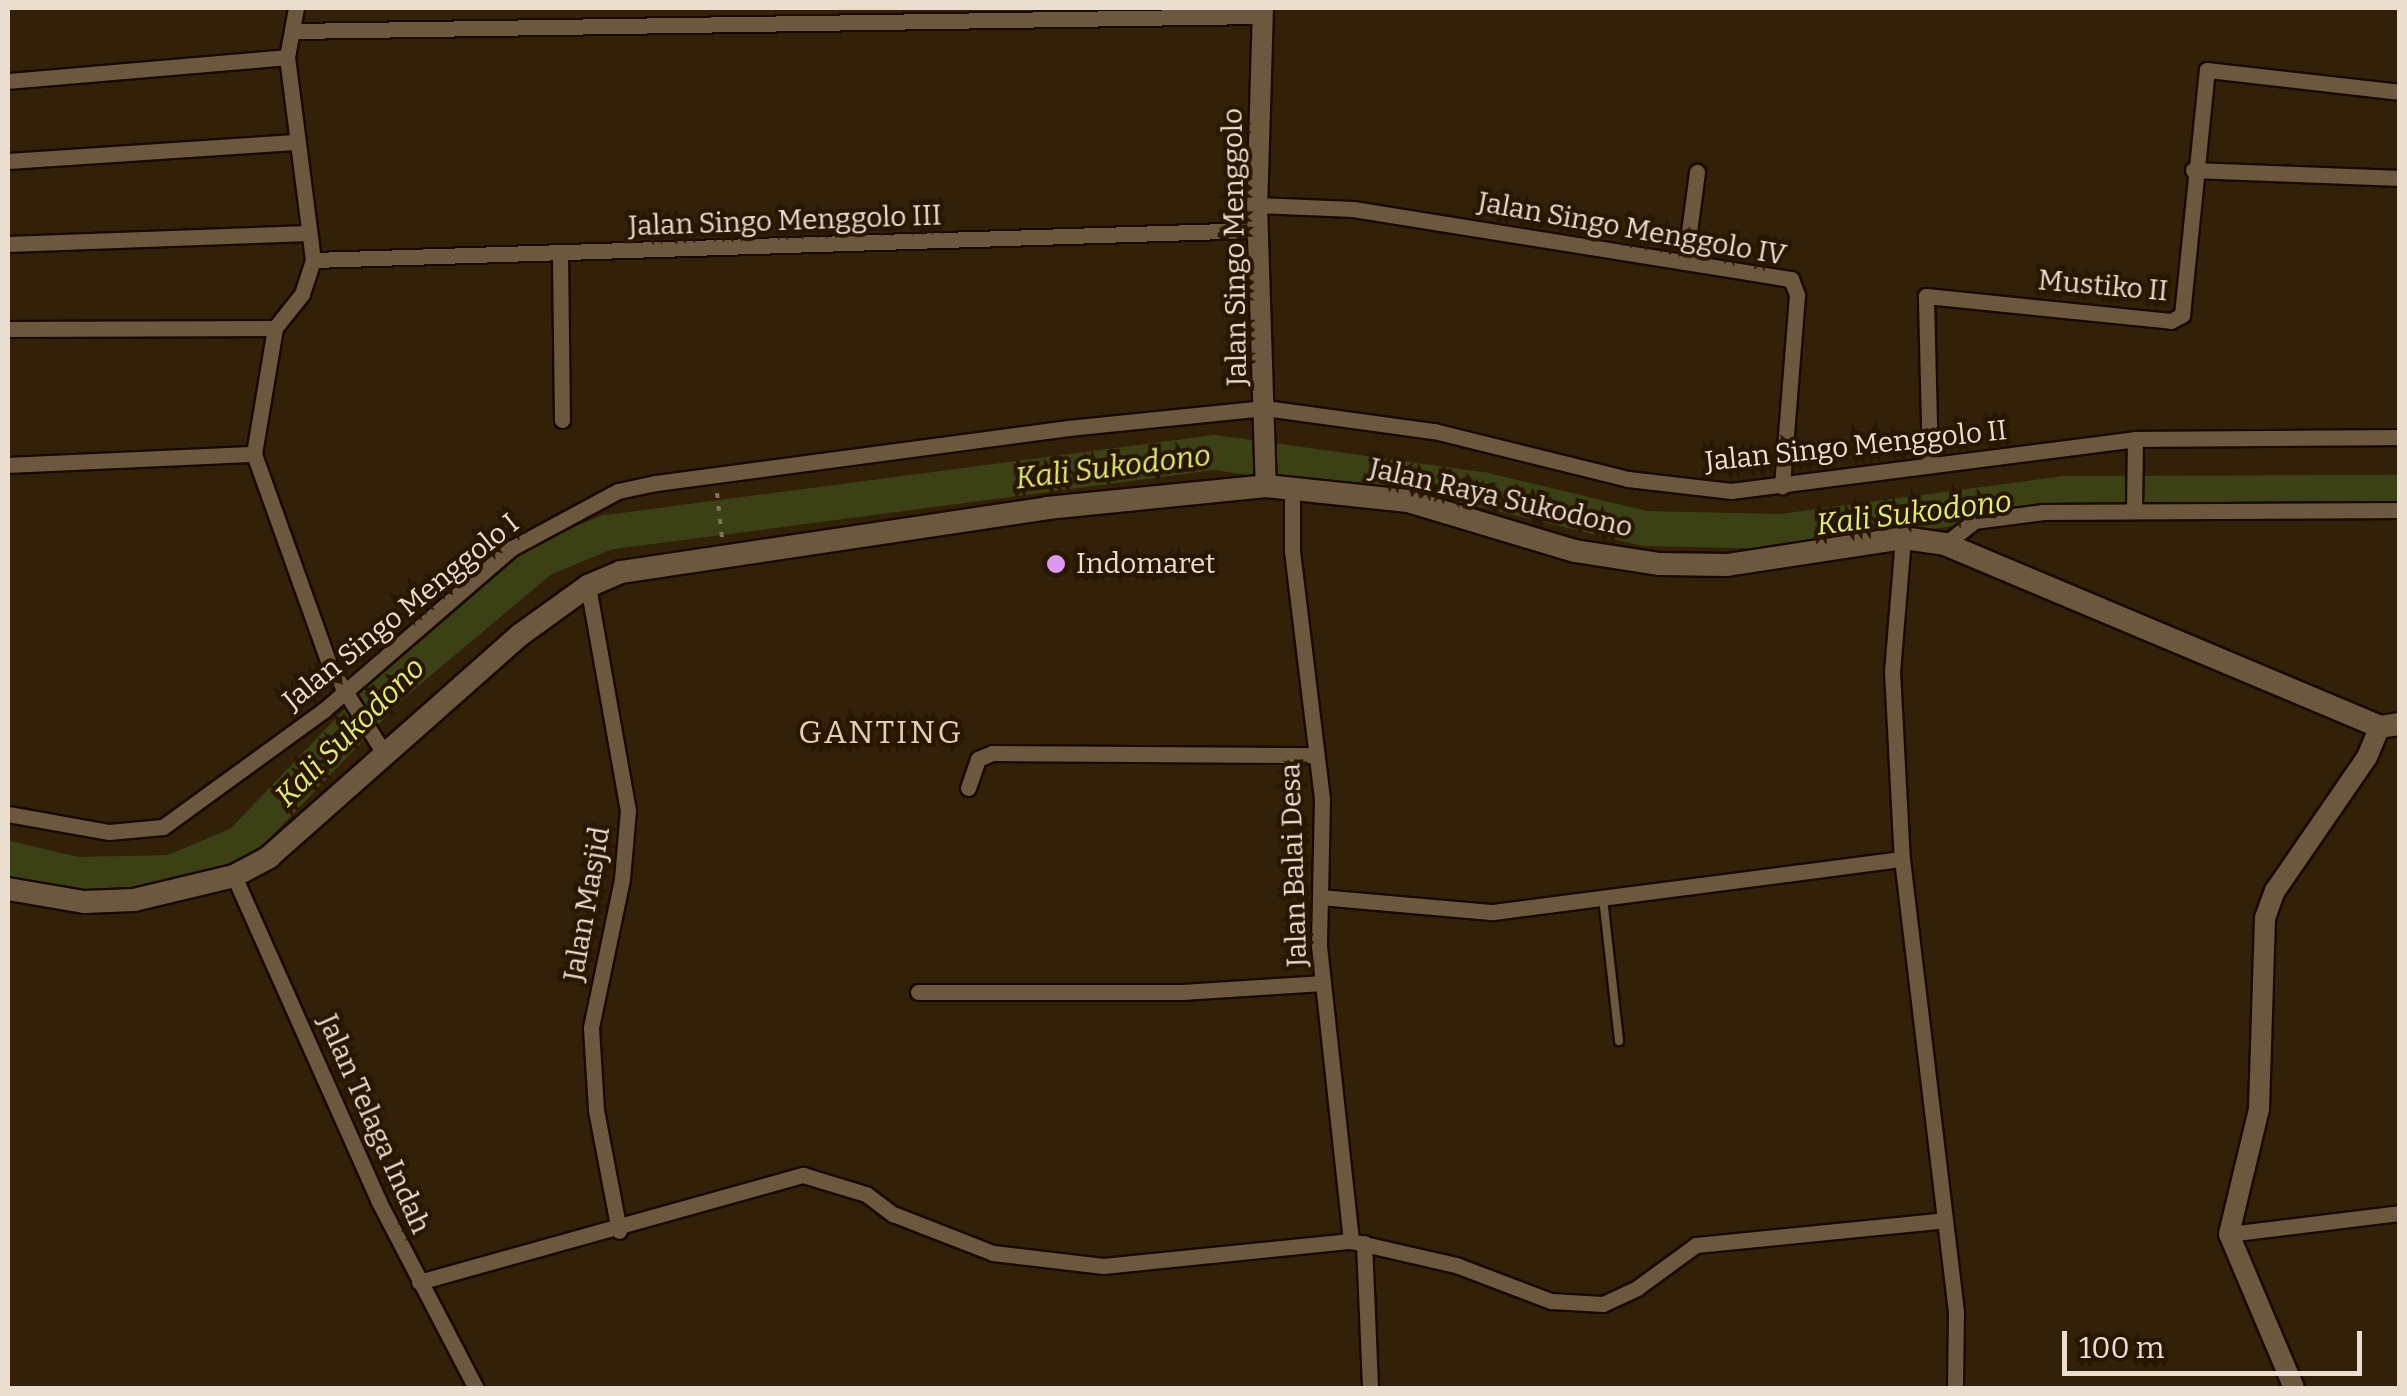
<!DOCTYPE html>
<style>
body{margin:0}
#map{position:relative;width:2407px;height:1396px;overflow:hidden;background:#322009;font-family:Bitter,serif}
div>[style]{position:absolute}
[style*='--x']{left:calc(var(--x)*1px);top:calc(var(--y)*1px);width:calc(var(--w)*1px);rotate:calc(var(--a)*1deg)}
.river>*{height:35px;margin:-17.5px;padding:0 17.5px;transform-origin:17.5px;border-radius:17.5px;background:#3c4015}
.path>*{height:4px;margin-top:-2px;transform-origin:0;background:repeating-linear-gradient(90deg,#827360 0 5px,transparent 0 13px)}
.roads{filter:drop-shadow(2px 0 #190900) drop-shadow(-2px 0 #190900) drop-shadow(0 2px #190900) drop-shadow(0 -2px #190900)}
.service>*{height:8px;margin:-4px;padding:0 4px;transform-origin:4px;border-radius:4px;background:#6c573f}
.minor>*{height:15px;margin:-7.5px;padding:0 7.5px;transform-origin:7.5px;border-radius:7.5px;background:#6c573f}
.tertiary>*{height:20px;margin:-10px;padding:0 10px;transform-origin:10px;border-radius:10px;background:#6c573f}
.secondary>*{height:22px;margin:-11px;padding:0 11px;transform-origin:11px;border-radius:11px;background:#6c573f}
.dots>*{width:28px;height:28px;translate:-50% -50%;box-sizing:border-box;border:5px solid #281601;border-radius:50%}
span{translate:-50% -50%;white-space:nowrap;text-align:center;line-height:1.15;-webkit-text-stroke:8px #281601;paint-order:stroke}
.street-label{font-size:28px;color:#ebded1}
.poi-label{font-size:28px;color:#ebded1}
.left{translate:0 -50%;text-align:left}
.water-label{font-size:30px;color:#dfea7b;font-style:italic}
.quarter-label{font-size:32px;color:#e6cdb2;letter-spacing:2.5px}
.frame{position:absolute;inset:0;border:10px solid #ebded1;pointer-events:none}
.scale{position:absolute;left:2062px;top:1331px;width:300px;height:45px;box-sizing:border-box;border:5px solid #ebded1;border-top:0;padding-left:12px;font-size:30px;line-height:35px;white-space:nowrap;color:#ebded1;-webkit-text-stroke:8px #281601;paint-order:stroke}
</style>
<div id="map">
<div class="river">
<div style="--x:8;--y:858;--w:70;--a:13.2"></div>
<div style="--x:76;--y:874;--w:95;--a:-1.2"></div>
<div style="--x:171;--y:872;--w:75;--a:-22.8"></div>
<div style="--x:240;--y:843;--w:219;--a:-46.3"></div>
<div style="--x:391;--y:685;--w:196;--a:-40"></div>
<div style="--x:541;--y:559;--w:70;--a:-22.6"></div>
<div style="--x:606;--y:532;--w:613;--a:-7.5"></div>
<div style="--x:1214;--y:452;--w:271;--a:7.9"></div>
<div style="--x:1482;--y:489;--w:168;--a:13.5"></div>
<div style="--x:1645;--y:528;--w:135;--a:1.3"></div>
<div style="--x:1780;--y:531;--w:288;--a:-7.6"></div>
<div style="--x:2065;--y:493;--w:335;--a:-0.2"></div>
</div>
<div class="path">
<div style="--x:717;--y:493;--w:45;--a:83.7"></div>
</div>
<div class="roads">
<div class="service">
<div style="--x:1603;--y:898;--w:144;--a:83.6"></div>
</div>
<div class="minor">
<div style="--x:296;--y:8;--w:50;--a:100.4"></div>
<div style="--x:287;--y:57;--w:205;--a:82.7"></div>
<div style="--x:313;--y:260;--w:36;--a:108"></div>
<div style="--x:302;--y:294;--w:43;--a:128.5"></div>
<div style="--x:275;--y:328;--w:128;--a:99.5"></div>
<div style="--x:254;--y:454;--w:228;--a:70.3"></div>
<div style="--x:331;--y:669;--w:99;--a:57.8"></div>
<div style="--x:293;--y:31;--w:968;--a:-0.89"></div>
<div style="--x:8;--y:81;--w:280;--a:-4.9"></div>
<div style="--x:8;--y:161;--w:287;--a:-3.8"></div>
<div style="--x:2193;--y:170;--w:207;--a:2.2"></div>
<div style="--x:1257;--y:205;--w:96;--a:2.4"></div>
<div style="--x:1353;--y:209;--w:444;--a:9.1"></div>
<div style="--x:1791;--y:279;--w:17;--a:69"></div>
<div style="--x:1797;--y:295;--w:192;--a:94.5"></div>
<div style="--x:8;--y:244;--w:300;--a:-2.1"></div>
<div style="--x:560;--y:255;--w:165;--a:89.3"></div>
<div style="--x:313;--y:260;--w:945;--a:-1.82"></div>
<div style="--x:1685;--y:262;--w:91;--a:-82.4"></div>
<div style="--x:8;--y:329;--w:267;--a:-0.2"></div>
<div style="--x:1930;--y:464;--w:168;--a:-91.4"></div>
<div style="--x:1926;--y:296;--w:246;--a:5.8"></div>
<div style="--x:2171;--y:321;--w:13;--a:-29"></div>
<div style="--x:2182;--y:315;--w:246;--a:-84.2"></div>
<div style="--x:2207;--y:70;--w:194;--a:6.5"></div>
<div style="--x:8;--y:465;--w:246;--a:-2.6"></div>
<div style="--x:1292;--y:486;--w:65;--a:90"></div>
<div style="--x:1292;--y:551;--w:251;--a:83.1"></div>
<div style="--x:1322;--y:800;--w:146;--a:91.2"></div>
<div style="--x:1319;--y:946;--w:297;--a:83.8"></div>
<div style="--x:2134;--y:509;--w:70;--a:-89.2"></div>
<div style="--x:1903;--y:538;--w:133;--a:94.7"></div>
<div style="--x:1892;--y:671;--w:188;--a:87"></div>
<div style="--x:1902;--y:859;--w:457;--a:83.2"></div>
<div style="--x:1956;--y:1313;--w:75;--a:90.8"></div>
<div style="--x:1945;--y:544;--w:37;--a:-38"></div>
<div style="--x:1974;--y:521;--w:70;--a:-7.4"></div>
<div style="--x:2043;--y:512;--w:357;--a:-0.3"></div>
<div style="--x:588;--y:586;--w:228;--a:79.9"></div>
<div style="--x:628;--y:810;--w:69;--a:95"></div>
<div style="--x:622;--y:879;--w:152;--a:101.8"></div>
<div style="--x:591;--y:1028;--w:82;--a:86.5"></div>
<div style="--x:596;--y:1110;--w:123;--a:79.2"></div>
<div style="--x:968;--y:788;--w:31;--a:-71"></div>
<div style="--x:978;--y:759;--w:15;--a:-23"></div>
<div style="--x:992;--y:753;--w:324;--a:0.4"></div>
<div style="--x:8;--y:814;--w:103;--a:10.1"></div>
<div style="--x:109;--y:832;--w:54;--a:-5.3"></div>
<div style="--x:163;--y:827;--w:199;--a:-36"></div>
<div style="--x:324;--y:710;--w:248;--a:-40.8"></div>
<div style="--x:512;--y:548;--w:120;--a:-28.3"></div>
<div style="--x:618;--y:491;--w:39;--a:-12"></div>
<div style="--x:656;--y:483;--w:416;--a:-7.6"></div>
<div style="--x:1068;--y:428;--w:198;--a:-5.8"></div>
<div style="--x:1265;--y:408;--w:171;--a:7.8"></div>
<div style="--x:1434;--y:431;--w:200;--a:13.9"></div>
<div style="--x:1628;--y:479;--w:104;--a:6.6"></div>
<div style="--x:1731;--y:491;--w:407;--a:-7.3"></div>
<div style="--x:2135;--y:439;--w:265;--a:-0.4"></div>
<div style="--x:234;--y:876;--w:355;--a:66"></div>
<div style="--x:378;--y:1200;--w:212;--a:62.5"></div>
<div style="--x:1320;--y:897;--w:174;--a:5"></div>
<div style="--x:1493;--y:912;--w:412;--a:-7.4"></div>
<div style="--x:918;--y:992;--w:264;--a:0"></div>
<div style="--x:1182;--y:992;--w:141;--a:-3.7"></div>
<div style="--x:2229;--y:1234;--w:172;--a:-7"></div>
<div style="--x:1364;--y:1243;--w:145;--a:87.6"></div>
<div style="--x:419;--y:1282;--w:399;--a:-15.6"></div>
<div style="--x:803;--y:1175;--w:66;--a:16.8"></div>
<div style="--x:866;--y:1194;--w:34;--a:37"></div>
<div style="--x:893;--y:1214;--w:107;--a:21.3"></div>
<div style="--x:993;--y:1253;--w:111;--a:6.7"></div>
<div style="--x:1103;--y:1266;--w:249;--a:-5.8"></div>
<div style="--x:1351;--y:1241;--w:108;--a:12.9"></div>
<div style="--x:1456;--y:1265;--w:102;--a:20.8"></div>
<div style="--x:1551;--y:1301;--w:52;--a:3.3"></div>
<div style="--x:1603;--y:1304;--w:38;--a:-25"></div>
<div style="--x:1637;--y:1288;--w:73;--a:-36.1"></div>
<div style="--x:1696;--y:1245;--w:250;--a:-5.7"></div>
</div>
<div class="tertiary">
<div style="--x:1263;--y:8;--w:197;--a:91.7"></div>
<div style="--x:1257;--y:205;--w:281;--a:88.2"></div>
<div style="--x:2294;--y:1388;--w:167;--a:-112.9"></div>
<div style="--x:2229;--y:1234;--w:129;--a:-76.5"></div>
<div style="--x:2259;--y:1109;--w:191;--a:-88.2"></div>
<div style="--x:2265;--y:918;--w:29;--a:-70"></div>
<div style="--x:2275;--y:891;--w:163;--a:-55.5"></div>
<div style="--x:2367;--y:757;--w:33;--a:-67"></div>
</div>
<div class="secondary">
<div style="--x:8;--y:889;--w:77;--a:9.7"></div>
<div style="--x:84;--y:902;--w:50;--a:-2.3"></div>
<div style="--x:134;--y:900;--w:103;--a:-13.5"></div>
<div style="--x:234;--y:876;--w:40;--a:-28"></div>
<div style="--x:269;--y:857;--w:335;--a:-41.5"></div>
<div style="--x:520;--y:635;--w:84;--a:-35.8"></div>
<div style="--x:588;--y:586;--w:36;--a:-23"></div>
<div style="--x:621;--y:572;--w:431;--a:-8.5"></div>
<div style="--x:1047;--y:508;--w:220;--a:-5.7"></div>
<div style="--x:1266;--y:486;--w:143;--a:6"></div>
<div style="--x:1408;--y:501;--w:174;--a:16.7"></div>
<div style="--x:1575;--y:551;--w:86;--a:8.7"></div>
<div style="--x:1660;--y:564;--w:67;--a:0.9"></div>
<div style="--x:1727;--y:565;--w:178;--a:-8.7"></div>
<div style="--x:1903;--y:538;--w:42;--a:8.1"></div>
<div style="--x:1945;--y:544;--w:472;--a:22.8"></div>
<div style="--x:2380;--y:727;--w:20;--a:-9"></div>
</div>
</div>
<div class="dots">
<div style="left:1056px;top:564px;background:#de98f3"></div>
</div>
<div class="street-label">
<span style="left:785px;top:221px;rotate:-2deg">Jalan Singo Menggolo III</span>
<span style="left:1632px;top:229px;rotate:10deg">Jalan Singo Menggolo IV</span>
<span style="left:1235px;top:247px;rotate:-91deg">Jalan Singo Menggolo</span>
<span style="left:2103px;top:286px;rotate:5deg">Mustiko II</span>
<span style="left:1856px;top:446px;rotate:-6deg">Jalan Singo Menggolo II</span>
<span style="left:1501px;top:498px;rotate:13deg">Jalan Raya Sukodono</span>
<span style="left:401px;top:612px;rotate:-39deg">Jalan Singo Menggolo I</span>
<span style="left:1294px;top:865px;rotate:-92deg">Jalan Balai Desa</span>
<span style="left:587px;top:904px;rotate:-80deg">Jalan Masjid</span>
<span style="left:374px;top:1124px;rotate:66deg">Jalan Telaga Indah</span>
</div>
<div class="poi-label">
<span class="left" style="left:1076px;top:564px">Indomaret</span>
</div>
<div class="water-label">
<span style="left:1113px;top:467px;rotate:-7deg">Kali Sukodono</span>
<span style="left:1914px;top:513px;rotate:-7deg">Kali Sukodono</span>
<span style="left:350px;top:732px;rotate:-45deg">Kali Sukodono</span>
</div>
<div class="quarter-label">
<span style="left:881px;top:732px">GANTING</span>
</div>
<div class="frame"></div>
<div class="scale">100 m</div>
</div>
